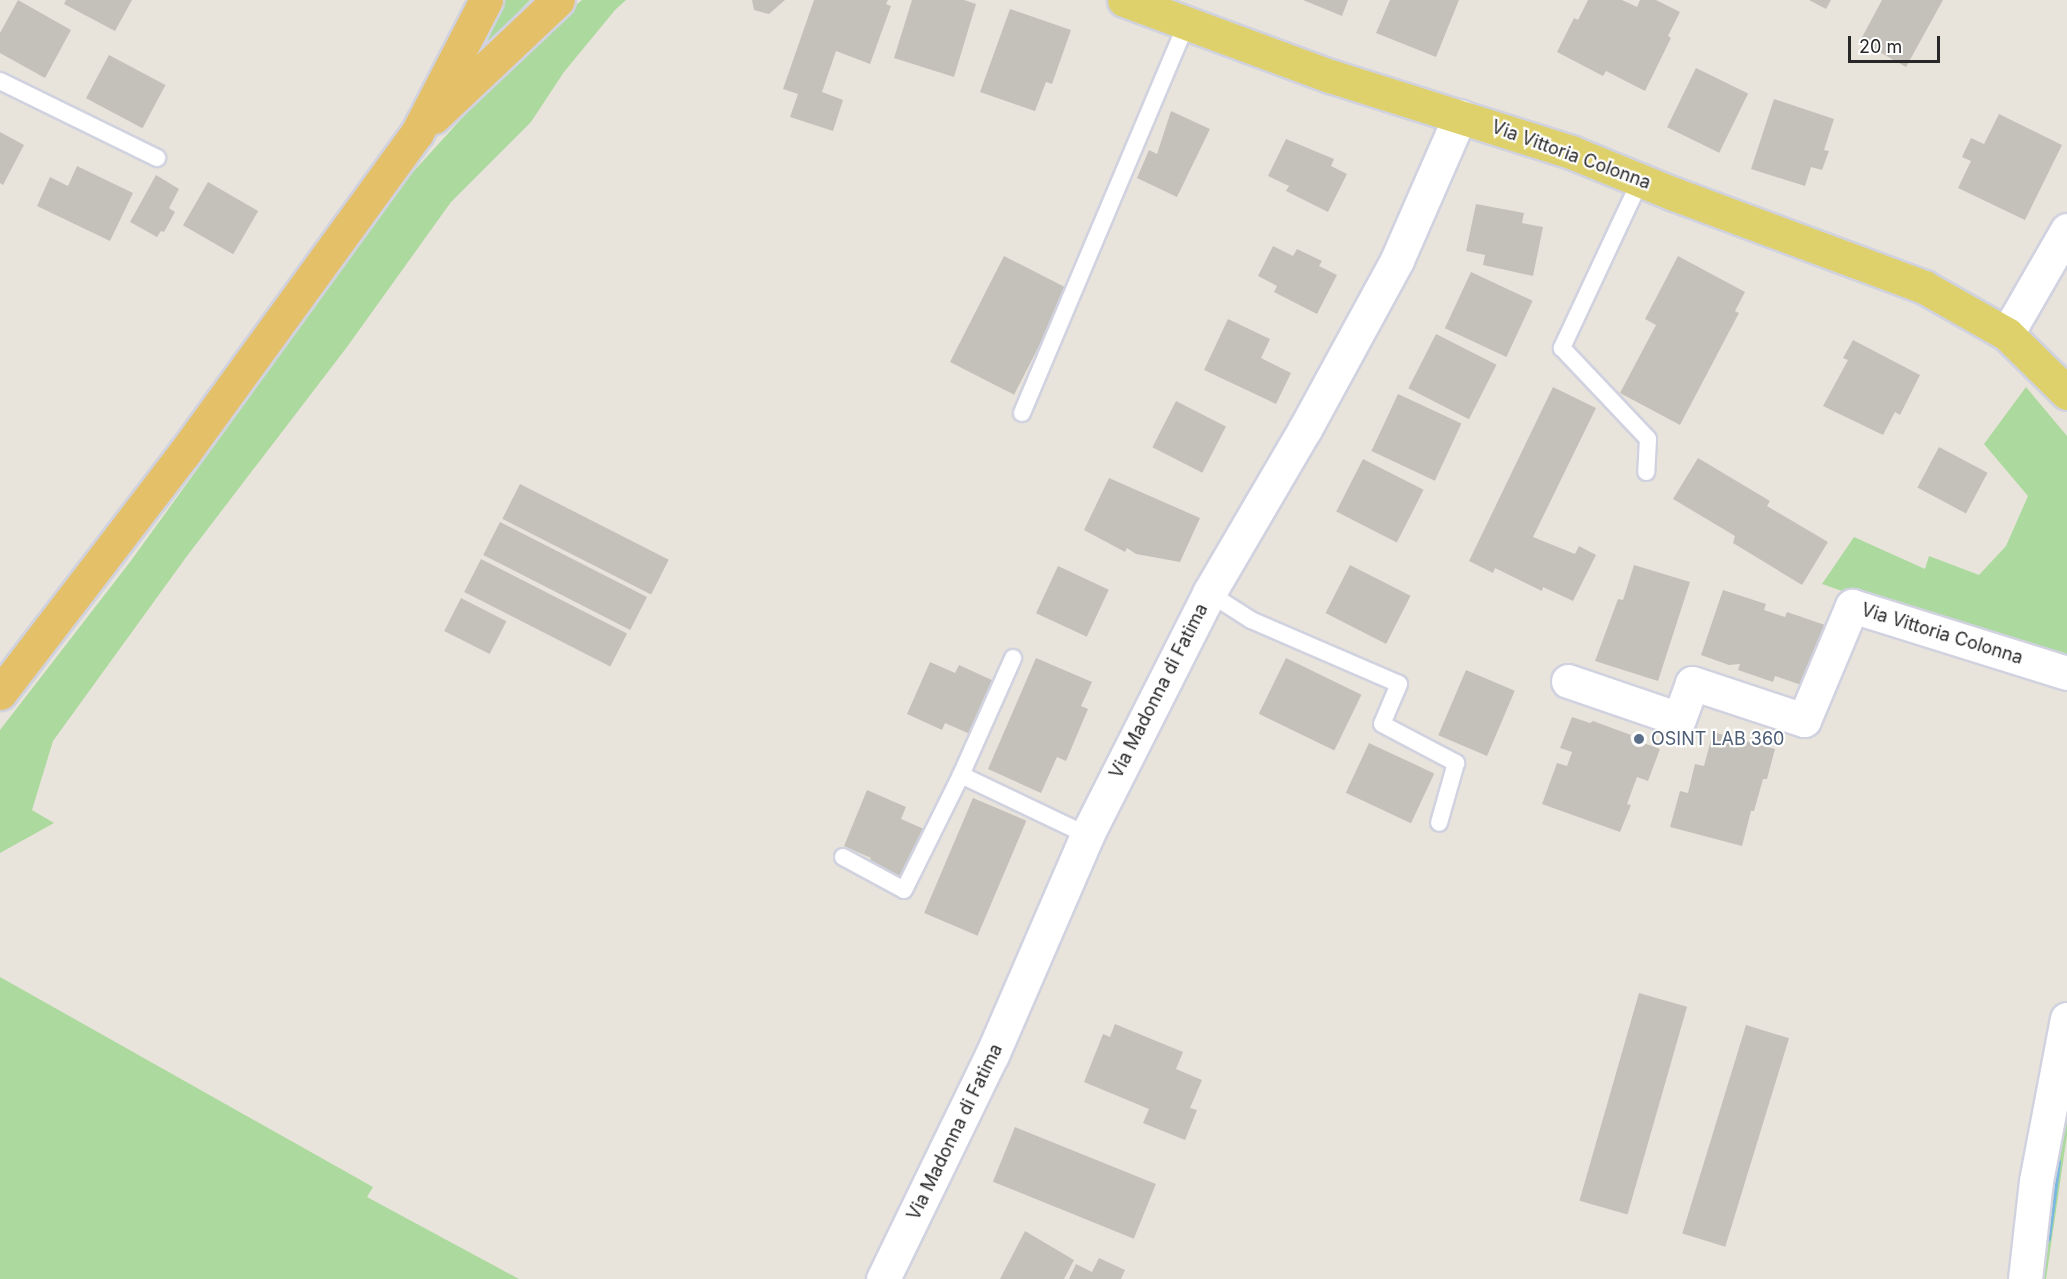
<!DOCTYPE html>
<style>
body{margin:0}
#map{position:relative;width:2067px;height:1279px;overflow:hidden;background:#e9e4db;font-family:Inter,sans-serif}
div>[style]{position:absolute}
[style*='--x']{left:calc(var(--x)*1px);top:calc(var(--y)*1px);width:calc(var(--w)*1px);rotate:calc(var(--a)*1deg)}
.green>*{inset:0;background:#abd99e}
.stream>*{height:9px;margin:-4.5px;padding:0 4.5px;transform-origin:4.5px;border-radius:4.5px;background:#7ab8df}
.building>*{inset:0;background:#c4c1bb;transform-origin:0 0}
.roads{filter:drop-shadow(2px 0 #d1d2df) drop-shadow(-2px 0 #d1d2df) drop-shadow(0 2px #d1d2df) drop-shadow(0 -2px #d1d2df)}
.service>*{height:16px;margin:-8px;padding:0 8px;transform-origin:8px;border-radius:8px;background:#fff}
.minor>*{height:33px;margin:-16.5px;padding:0 16.5px;transform-origin:16.5px;border-radius:16.5px;background:#fff}
.primary>*{height:33px;margin:-16.5px;padding:0 16.5px;transform-origin:16.5px;border-radius:16.5px;background:#ded16b}
.trunk>*{height:33px;margin:-16.5px;padding:0 16.5px;transform-origin:16.5px;border-radius:16.5px;background:#e4c068}
.dots>*{width:16px;height:16px;translate:-50% -50%;box-sizing:border-box;border:3px solid #fff;border-radius:50%}
span{translate:-50% -50%;white-space:nowrap;text-align:center;line-height:1.15;-webkit-text-stroke:4.5px #fff;paint-order:stroke}
.street-label{font-size:18px;color:#282828}
.service-label{font-size:18px;color:#4e5e75}
.left{translate:0 -50%;text-align:left}
.scale{position:absolute;left:1848px;top:36px;width:92px;height:27px;box-sizing:border-box;border:3px solid #282828;border-top:0;padding-left:8px;font-size:18px;line-height:21px;white-space:nowrap;color:#282828;-webkit-text-stroke:4px #fff;paint-order:stroke}
</style>
<div id="map">
<div class="green">
<div style="clip-path:polygon(505px 0,530px 0,485px 46px,495px 24px)"></div>
<div style="clip-path:polygon(582px 0,626px 0,615px 10px,564px 72px,531px 122px,451px 202px,347px 347px,187px 556px,53px 741px,32px 810px,54px 823px,0 853px,0 730px,130px 562px,413px 172px,532px 41px)"></div>
<div style="clip-path:polygon(2026px 387px,2067px 436px,2067px 669px,1822px 584px,1854px 537px,1925px 569px,1929px 556px,1979px 575px,2006px 546px,2028px 496px,1984px 444px)"></div>
<div style="clip-path:polygon(0 977px,373px 1187px,367px 1197px,519px 1279px,0 1279px)"></div>
<div style="clip-path:polygon(2067px 1067px,2067px 1135px,2046px 1279px,2029px 1279px)"></div>
</div>
<div class="stream">
<div style="--x:2046;--y:1238;--w:77;--a:-82.5"></div>
</div>
<div class="building">
<div style="clip-path:polygon(18px 0,71px 30px,45px 78px,0 53px,0 33px)"></div>
<div style="clip-path:polygon(66px 0,132px 0,115px 31px,64px 4px)"></div>
<div style="clip-path:polygon(752px 0,785px 0,769px 14px,754px 10px)"></div>
<div style="clip-path:polygon(814px 0,888px 0,886px 4px,891px 6px,870px 64px,836px 51px,822px 92px,843px 100px,833px 131px,790px 117px,798px 94px,783px 89px)"></div>
<div style="clip-path:polygon(912px 0,964px 0,976px 4px,954px 77px,894px 58px)"></div>
<div style="clip-path:polygon(1303px 0,1348px 0,1342px 16px)"></div>
<div style="clip-path:polygon(1390px 0,1459px 0,1436px 57px,1376px 33px)"></div>
<div style="clip-path:polygon(1588px 0,1622px 0,1637px 7px,1640px 0,1656px 0,1680px 12px,1668px 36px,1671px 38px,1645px 91px,1606px 71px,1603px 76px,1557px 52px,1574px 18px,1578px 20px)"></div>
<div style="clip-path:polygon(1809px 0,1831px 0,1826px 9px)"></div>
<div style="clip-path:polygon(1882px 0,1943px 0,1906px 67px,1860px 41px)"></div>
<div style="clip-path:polygon(1010px 9px,1071px 30px,1052px 84px,1046px 82px,1035px 111px,980px 92px)"></div>
<div style="left:109px;top:55px;width:64px;height:49px;rotate:28deg"></div>
<div style="left:1696px;top:68px;width:58px;height:66px;rotate:26deg"></div>
<div style="clip-path:polygon(1774px 99px,1834px 119px,1824px 150px,1829px 151px,1822px 170px,1811px 167px,1805px 186px,1751px 169px)"></div>
<div style="clip-path:polygon(1171px 111px,1210px 129px,1177px 197px,1137px 178px,1149px 150px,1157px 154px)"></div>
<div style="clip-path:polygon(1999px 114px,2062px 145px,2025px 220px,1958px 188px,1971px 161px,1962px 157px,1971px 138px,1984px 144px)"></div>
<div style="clip-path:polygon(0 132px,24px 145px,3px 185px,0 183px)"></div>
<div style="clip-path:polygon(1286px 139px,1334px 159px,1331px 166px,1347px 174px,1328px 212px,1286px 191px,1289px 186px,1268px 176px)"></div>
<div style="clip-path:polygon(77px 166px,133px 193px,110px 241px,37px 206px,50px 177px,68px 186px)"></div>
<div style="clip-path:polygon(156px 175px,179px 189px,169px 208px,175px 212px,164px 232px,161px 231px,157px 237px,130px 222px)"></div>
<div style="left:208px;top:182px;width:58px;height:50px;rotate:30deg"></div>
<div style="clip-path:polygon(1476px 204px,1524px 213px,1522px 223px,1543px 227px,1533px 276px,1483px 265px,1485px 255px,1466px 251px)"></div>
<div style="clip-path:polygon(1273px 246px,1293px 256px,1297px 249px,1322px 261px,1319px 266px,1337px 275px,1317px 314px,1274px 292px,1277px 286px,1258px 276px)"></div>
<div style="left:1004px;top:256px;width:72px;height:119px;rotate:27deg"></div>
<div style="clip-path:polygon(1678px 256px,1745px 292px,1735px 311px,1739px 313px,1680px 425px,1620px 393px,1656px 325px,1645px 319px)"></div>
<div style="left:1471px;top:272px;width:68px;height:62px;rotate:25deg"></div>
<div style="clip-path:polygon(1228px 319px,1270px 339px,1261px 358px,1291px 373px,1276px 404px,1204px 370px)"></div>
<div style="left:1436px;top:334px;width:68px;height:61px;rotate:27deg"></div>
<div style="clip-path:polygon(1853px 340px,1920px 375px,1900px 415px,1895px 412px,1883px 435px,1823px 406px,1848px 360px,1843px 358px)"></div>
<div style="clip-path:polygon(1553px 387px,1596px 408px,1533px 537px,1575px 554px,1579px 546px,1596px 555px,1573px 601px,1543px 587px,1542px 591px,1495px 568px,1493px 573px,1469px 561px)"></div>
<div style="left:1398px;top:394px;width:70px;height:63px;rotate:25deg"></div>
<div style="left:1176px;top:401px;width:56px;height:52px;rotate:27deg"></div>
<div style="left:1939px;top:447px;width:55px;height:46px;rotate:28deg"></div>
<div style="clip-path:polygon(1698px 458px,1770px 501px,1767px 506px,1828px 542px,1802px 585px,1733px 543px,1735px 536px,1673px 499px)"></div>
<div style="left:1363px;top:459px;width:68px;height:59px;rotate:27deg"></div>
<div style="clip-path:polygon(1109px 478px,1200px 518px,1180px 562px,1136px 554px,1127px 548px,1125px 552px,1084px 530px)"></div>
<div style="left:520px;top:484px;width:167px;height:39px;rotate:27deg"></div>
<div style="left:500px;top:522px;width:165px;height:37px;rotate:27deg"></div>
<div style="left:481px;top:559px;width:164px;height:37px;rotate:27deg"></div>
<div style="left:1350px;top:565px;width:68px;height:54px;rotate:27deg"></div>
<div style="clip-path:polygon(1634px 565px,1690px 582px,1658px 681px,1595px 661px,1618px 599px,1623px 600px)"></div>
<div style="left:1058px;top:566px;width:56px;height:52px;rotate:25deg"></div>
<div style="clip-path:polygon(1723px 590px,1766px 604px,1764px 610px,1785px 617px,1787px 612px,1828px 626px,1807px 687px,1775px 676px,1773px 682px,1738px 670px,1740px 664px,1729px 665px,1701px 655px)"></div>
<div style="left:461px;top:598px;width:51px;height:37px;rotate:27deg"></div>
<div style="clip-path:polygon(1036px 658px,1092px 682px,1081px 706px,1088px 709px,1066px 761px,1057px 757px,1041px 793px,988px 769px)"></div>
<div style="left:1286px;top:658px;width:84px;height:62px;rotate:26deg"></div>
<div style="clip-path:polygon(930px 662px,955px 673px,959px 665px,994px 681px,970px 734px,945px 723px,942px 730px,907px 714px)"></div>
<div style="left:1466px;top:670px;width:53px;height:71px;rotate:23deg"></div>
<div style="clip-path:polygon(1572px 717px,1590px 723px,1593px 721px,1631px 735px,1630px 738px,1660px 749px,1648px 781px,1637px 777px,1627px 804px,1631px 805px,1620px 832px,1542px 804px,1557px 763px,1567px 766px,1572px 752px,1560px 748px)"></div>
<div style="clip-path:polygon(1713px 732px,1775px 749px,1767px 779px,1763px 779px,1754px 811px,1751px 811px,1742px 846px,1670px 827px,1680px 791px,1688px 793px,1695px 764px,1704px 766px)"></div>
<div style="left:1369px;top:743px;width:72px;height:55px;rotate:25deg"></div>
<div style="clip-path:polygon(867px 790px,906px 807px,901px 819px,924px 829px,901px 883px,867px 869px,871px 858px,844px 846px)"></div>
<div style="left:973px;top:798px;width:58px;height:125px;rotate:23deg"></div>
<div style="left:1639px;top:993px;width:50px;height:216px;rotate:16deg"></div>
<div style="clip-path:polygon(1115px 1024px,1183px 1052px,1176px 1069px,1202px 1080px,1190px 1108px,1197px 1110px,1185px 1140px,1143px 1123px,1149px 1109px,1084px 1082px,1103px 1034px,1110px 1037px)"></div>
<div style="left:1746px;top:1025px;width:45px;height:218px;rotate:17deg"></div>
<div style="left:1015px;top:1127px;width:152px;height:59px;rotate:22deg"></div>
<div style="clip-path:polygon(1025px 1231px,1074px 1260px,1064px 1279px,1000px 1279px)"></div>
<div style="clip-path:polygon(1099px 1258px,1125px 1270px,1121px 1279px,1069px 1279px,1076px 1264px,1092px 1272px)"></div>
</div>
<div class="roads">
<div class="service">
<div style="--x:0;--y:81;--w:175;--a:26.1"></div>
<div style="--x:1641;--y:179;--w:187;--a:115.1"></div>
<div style="--x:1562;--y:348;--w:125;--a:46.6"></div>
<div style="--x:1648;--y:439;--w:33;--a:93"></div>
<div style="--x:1022;--y:413;--w:423;--a:-67.1"></div>
<div style="--x:1209;--y:593;--w:50;--a:32.7"></div>
<div style="--x:1251;--y:620;--w:161;--a:23.4"></div>
<div style="--x:1399;--y:684;--w:43;--a:113"></div>
<div style="--x:1382;--y:724;--w:84;--a:27.8"></div>
<div style="--x:1456;--y:763;--w:62;--a:105.8"></div>
<div style="--x:961;--y:775;--w:140;--a:25.5"></div>
<div style="--x:843;--y:857;--w:69;--a:28.4"></div>
<div style="--x:904;--y:890;--w:128;--a:-63.6"></div>
<div style="--x:961;--y:775;--w:128;--a:-66"></div>
</div>
<div class="minor">
<div style="--x:2007;--y:334;--w:120;--a:-60"></div>
<div style="--x:1568;--y:681;--w:117;--a:18.9"></div>
<div style="--x:1679;--y:719;--w:38;--a:-70"></div>
<div style="--x:1692;--y:683;--w:118;--a:18.3"></div>
<div style="--x:1804;--y:720;--w:124;--a:-67.2"></div>
<div style="--x:1852;--y:606;--w:225;--a:17.3"></div>
<div style="--x:883;--y:1279;--w:249;--a:-64.1"></div>
<div style="--x:992;--y:1055;--w:240;--a:-66.6"></div>
<div style="--x:1087;--y:835;--w:271;--a:-63.2"></div>
<div style="--x:1209;--y:593;--w:190;--a:-59.7"></div>
<div style="--x:1305;--y:429;--w:192;--a:-61.4"></div>
<div style="--x:1397;--y:260;--w:157;--a:-66.4"></div>
<div style="--x:2025;--y:1279;--w:99;--a:-83.6"></div>
<div style="--x:2036;--y:1181;--w:165;--a:-79.2"></div>
</div>
<div class="primary">
<div style="--x:1124;--y:0;--w:220;--a:20.3"></div>
<div style="--x:1330;--y:76;--w:253;--a:17.5"></div>
<div style="--x:1571;--y:152;--w:111;--a:22.2"></div>
<div style="--x:1674;--y:194;--w:267;--a:20.4"></div>
<div style="--x:1924;--y:287;--w:95;--a:29.5"></div>
<div style="--x:2007;--y:334;--w:84;--a:44.5"></div>
</div>
<div class="trunk">
<div style="--x:434;--y:117;--w:170;--a:-43.3"></div>
<div style="--x:0;--y:693;--w:304;--a:-52.5"></div>
<div style="--x:185;--y:452;--w:394;--a:-54"></div>
<div style="--x:417;--y:133;--w:150;--a:-62.6"></div>
</div>
</div>
<div class="dots">
<div style="left:1639px;top:739px;background:#5c6f8a"></div>
</div>
<div class="street-label">
<span style="left:1571px;top:155px;rotate:20deg">Via Vittoria Colonna</span>
<span style="left:1942px;top:634px;rotate:17deg">Via Vittoria Colonna</span>
<span style="left:1159px;top:691px;rotate:-63deg">Via Madonna di Fatima</span>
<span style="left:955px;top:1132px;rotate:-64deg">Via Madonna di Fatima</span>
</div>
<div class="service-label">
<span class="left" style="left:1651px;top:739px">OSINT LAB 360</span>
</div>
<div class="scale">20 m</div>
</div>
